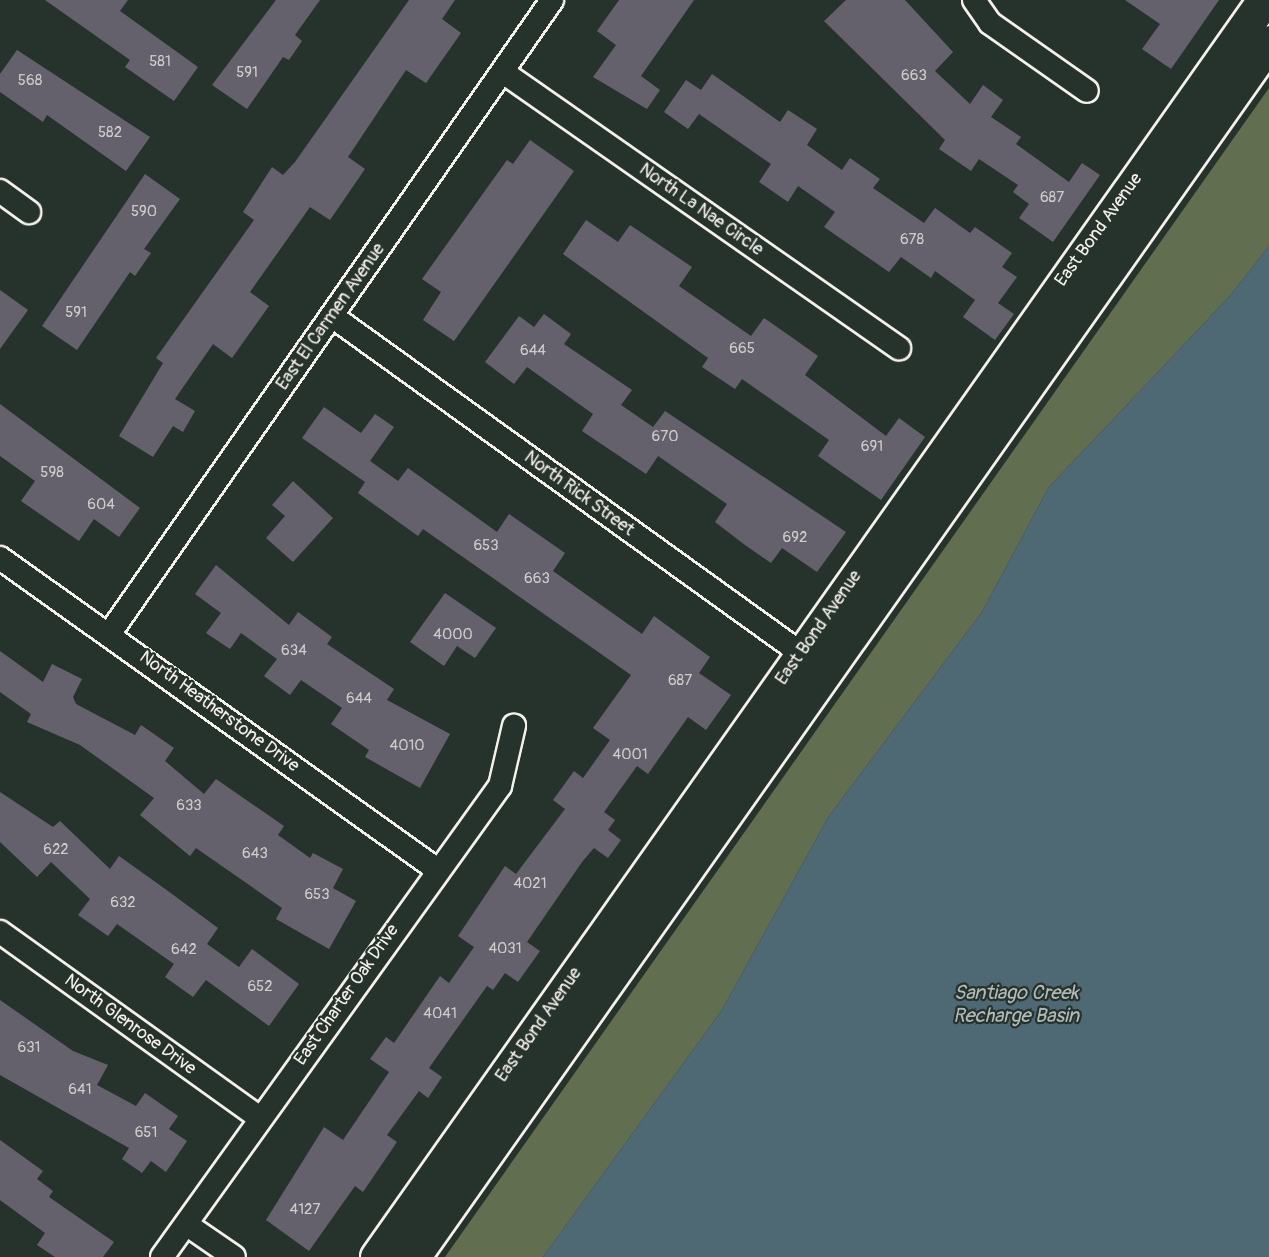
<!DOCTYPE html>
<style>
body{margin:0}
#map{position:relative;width:1269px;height:1257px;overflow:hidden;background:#26332d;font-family:Pangolin,sans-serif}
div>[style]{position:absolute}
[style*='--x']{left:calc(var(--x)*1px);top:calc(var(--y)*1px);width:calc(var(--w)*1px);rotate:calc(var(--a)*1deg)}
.green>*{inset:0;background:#616e50}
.water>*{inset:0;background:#4e6973}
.building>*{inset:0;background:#65616c}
.roads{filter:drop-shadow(2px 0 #f4f1e8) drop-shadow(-2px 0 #f4f1e8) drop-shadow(0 2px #f4f1e8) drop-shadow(0 -2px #f4f1e8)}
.street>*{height:22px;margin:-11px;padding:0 11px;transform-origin:11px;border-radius:11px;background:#26332d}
.secondary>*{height:33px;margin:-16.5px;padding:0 16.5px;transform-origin:16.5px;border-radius:16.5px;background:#26332d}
span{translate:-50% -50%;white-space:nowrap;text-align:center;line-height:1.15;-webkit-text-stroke:4.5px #26332d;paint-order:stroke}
.number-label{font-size:15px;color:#d0cdc9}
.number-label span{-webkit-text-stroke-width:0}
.street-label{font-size:18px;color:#f4f1e8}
.water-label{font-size:20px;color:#b2bbb9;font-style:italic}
</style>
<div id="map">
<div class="green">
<div style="clip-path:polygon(1269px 88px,1269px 246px,1230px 296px,1049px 487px,982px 612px,829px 816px,722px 1010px,543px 1257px,445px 1257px)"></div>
</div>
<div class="water">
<div style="clip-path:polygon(1269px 246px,1269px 1257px,543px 1257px,722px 1010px,829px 816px,982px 612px,1049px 487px,1230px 296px)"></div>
</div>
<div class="building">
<div style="clip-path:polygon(45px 0,128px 0,120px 11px,198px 67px,174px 101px,125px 67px,130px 60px)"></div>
<div style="clip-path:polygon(276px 0,320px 0,295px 35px,302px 41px,289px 60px,283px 57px,247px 109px,212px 85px)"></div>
<div style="clip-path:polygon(409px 0,455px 0,442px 19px,461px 33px,426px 83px,406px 70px,348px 157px,365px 169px,330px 220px,310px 207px,250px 292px,269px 306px,232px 358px,213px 344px,175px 399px,195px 411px,183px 432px,173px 426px,153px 457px,119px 436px,163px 363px,156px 358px,254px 220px,243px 212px,272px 167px,283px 175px,295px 162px)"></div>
<div style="clip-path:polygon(619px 0,694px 0,641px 76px,660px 90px,647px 109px,593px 77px,616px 45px,597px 31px)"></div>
<div style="clip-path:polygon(846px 0,905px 0,953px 52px,935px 71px,970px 104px,983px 85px,1003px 100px,991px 117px,1021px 137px,1016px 144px,1069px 182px,1082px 163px,1100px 175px,1053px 242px,1019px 218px,1029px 204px,1013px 192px,1018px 185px,979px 159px,971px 171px,939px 149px,945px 140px,824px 21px)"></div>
<div style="clip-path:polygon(1125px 0,1219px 0,1171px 69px,1142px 49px,1160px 24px)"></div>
<div style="clip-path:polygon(17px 50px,150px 137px,126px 171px,47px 115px,43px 122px,0 92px,0 74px)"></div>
<div style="clip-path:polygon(712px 74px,780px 122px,788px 110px,817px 129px,807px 145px,842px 170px,850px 158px,880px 179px,873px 188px,924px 223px,935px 208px,970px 233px,975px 227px,1012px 253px,1002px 267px,1017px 277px,998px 303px,1014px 314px,995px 340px,963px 317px,975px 300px,935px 271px,931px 278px,901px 257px,889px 272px,824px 227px,835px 212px,798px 186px,788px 202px,759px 182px,771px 164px,699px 114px,688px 129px,664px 112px,686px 80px,701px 90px)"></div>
<div style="clip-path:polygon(530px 140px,574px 171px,454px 341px,423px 320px,441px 292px,422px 279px,507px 160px,513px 164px)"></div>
<div style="clip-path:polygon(145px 174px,180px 199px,144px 249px,151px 253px,135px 276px,130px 272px,77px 350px,42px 326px)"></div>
<div style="clip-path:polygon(586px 220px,618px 242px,630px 225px,692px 267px,679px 286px,751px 336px,764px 318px,790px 336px,818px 356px,805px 375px,886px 436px,899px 418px,925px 437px,881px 500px,818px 456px,829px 440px,742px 379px,735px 389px,702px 367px,708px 358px,563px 254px)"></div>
<div style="clip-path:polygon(0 290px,28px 310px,0 349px)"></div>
<div style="clip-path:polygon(544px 314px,571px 334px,564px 344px,632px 390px,621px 405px,653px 427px,665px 411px,846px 532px,817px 572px,782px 548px,771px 563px,745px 545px,715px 522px,727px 504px,658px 456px,646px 474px,582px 431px,593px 414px,527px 367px,514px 384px,485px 362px,519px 316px,534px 327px)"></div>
<div style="clip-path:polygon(0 404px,140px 508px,119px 537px,94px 519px,79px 541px,21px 501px,35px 481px,0 456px)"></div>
<div style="clip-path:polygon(324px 407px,361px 433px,375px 414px,394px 427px,370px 461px,398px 481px,408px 468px,497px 532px,509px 514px,565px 553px,553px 571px,642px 634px,654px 616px,710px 657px,699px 673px,731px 695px,706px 730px,688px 717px,648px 774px,637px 766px,604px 812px,615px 820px,608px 830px,621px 840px,608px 858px,594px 848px,582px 862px,527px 942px,540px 951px,518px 982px,505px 973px,493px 990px,487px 986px,429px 1068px,442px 1077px,428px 1098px,419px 1091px,387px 1135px,397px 1142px,363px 1192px,355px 1186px,309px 1251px,266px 1220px,324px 1127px,343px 1140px,389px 1072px,370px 1059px,386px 1037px,394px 1043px,440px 976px,449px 983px,474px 947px,458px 936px,505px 866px,516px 874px,565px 809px,553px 800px,574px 771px,583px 778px,610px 740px,593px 728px,631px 675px,423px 529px,418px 536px,358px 493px,365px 482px,302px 438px)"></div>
<div style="clip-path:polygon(293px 481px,333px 518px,293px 562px,266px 538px,285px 516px,272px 505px)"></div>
<div style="clip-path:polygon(216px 565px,289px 625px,298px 612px,332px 637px,327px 644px,394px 689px,387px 700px,450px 734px,420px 788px,365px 757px,369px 750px,331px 724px,342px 708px,301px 680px,290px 695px,264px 676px,277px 659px,241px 633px,230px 649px,206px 633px,221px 613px,195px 594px)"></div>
<div style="clip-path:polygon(445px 593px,496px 628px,475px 658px,457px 646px,444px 666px,410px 642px)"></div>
<div style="clip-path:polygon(0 651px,43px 682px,52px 664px,82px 679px,73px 697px,76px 704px,135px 735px,141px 725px,174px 748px,165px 761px,204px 794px,216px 779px,284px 826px,278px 835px,310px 858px,313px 853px,343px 869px,333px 888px,356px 901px,329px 949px,276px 919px,282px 908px,196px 848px,190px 856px,140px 815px,154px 798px,80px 745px,27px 722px,31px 714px,0 692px)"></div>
<div style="clip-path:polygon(0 792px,53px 827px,60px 821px,110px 869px,119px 856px,168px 891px,218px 928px,207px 944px,239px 967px,252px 949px,299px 984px,269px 1026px,206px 980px,193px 997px,165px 977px,174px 964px,117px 924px,108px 936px,78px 915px,90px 899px,51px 862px,37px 877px,0 842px)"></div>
<div style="clip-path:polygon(0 1000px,73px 1051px,108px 1065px,97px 1085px,136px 1106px,145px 1093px,178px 1116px,169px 1129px,187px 1141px,166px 1172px,151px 1161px,142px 1173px,122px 1159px,129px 1148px,0 1075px)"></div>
<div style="clip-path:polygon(0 1140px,43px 1171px,37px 1179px,53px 1191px,49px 1197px,114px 1242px,103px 1257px,55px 1257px,37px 1245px,45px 1233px,0 1200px)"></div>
</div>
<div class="roads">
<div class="street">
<div style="--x:974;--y:0;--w:28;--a:55"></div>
<div style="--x:990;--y:23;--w:118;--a:35"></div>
<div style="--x:503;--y:72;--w:483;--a:34.9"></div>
<div style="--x:0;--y:191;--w:36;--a:36"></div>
<div style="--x:332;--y:316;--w:593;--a:35.73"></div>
<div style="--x:0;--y:558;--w:536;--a:35.5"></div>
<div style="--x:110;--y:633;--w:772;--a:-55.07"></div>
<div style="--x:0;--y:932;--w:320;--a:35.6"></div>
<div style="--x:186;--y:1224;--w:58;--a:34.5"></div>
<div style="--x:162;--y:1257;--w:580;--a:-54.34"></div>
<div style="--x:500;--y:786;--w:62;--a:-76.9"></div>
</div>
<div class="secondary">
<div style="--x:377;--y:1257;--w:1538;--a:-54.79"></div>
<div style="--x:413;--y:1257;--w:1486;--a:-54.83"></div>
</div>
</div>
<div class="number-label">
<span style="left:160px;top:62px">581</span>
<span style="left:247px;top:73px">591</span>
<span style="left:914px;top:76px">663</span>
<span style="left:30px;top:81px">568</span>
<span style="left:110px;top:133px">582</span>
<span style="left:1052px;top:198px">687</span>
<span style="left:144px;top:212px">590</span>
<span style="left:912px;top:240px">678</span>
<span style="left:76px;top:313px">591</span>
<span style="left:742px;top:349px">665</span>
<span style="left:533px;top:351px">644</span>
<span style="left:665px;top:437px">670</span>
<span style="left:872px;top:447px">691</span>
<span style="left:52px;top:473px">598</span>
<span style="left:101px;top:505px">604</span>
<span style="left:795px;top:538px">692</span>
<span style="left:486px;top:546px">653</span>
<span style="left:537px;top:579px">663</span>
<span style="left:453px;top:635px">4000</span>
<span style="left:294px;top:651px">634</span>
<span style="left:680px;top:681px">687</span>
<span style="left:359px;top:699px">644</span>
<span style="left:407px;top:746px">4010</span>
<span style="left:630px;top:755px">4001</span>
<span style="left:189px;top:806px">633</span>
<span style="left:56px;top:850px">622</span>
<span style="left:255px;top:854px">643</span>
<span style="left:530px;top:884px">4021</span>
<span style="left:317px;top:895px">653</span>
<span style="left:123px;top:903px">632</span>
<span style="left:505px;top:949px">4031</span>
<span style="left:184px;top:950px">642</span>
<span style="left:260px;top:987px">652</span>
<span style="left:440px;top:1014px">4041</span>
<span style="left:29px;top:1048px">631</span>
<span style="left:80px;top:1090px">641</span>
<span style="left:146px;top:1133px">651</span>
<span style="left:305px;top:1210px">4127</span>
</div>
<div class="street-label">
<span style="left:701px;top:210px;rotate:35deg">North La Nae Circle</span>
<span style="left:1099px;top:230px;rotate:-54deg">East Bond Avenue</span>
<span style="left:331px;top:317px;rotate:-55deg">East El Carmen Avenue</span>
<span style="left:579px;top:494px;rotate:36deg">North Rick Street</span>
<span style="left:819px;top:628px;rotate:-55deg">East Bond Avenue</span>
<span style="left:219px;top:712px;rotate:36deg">North Heatherstone Drive</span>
<span style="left:347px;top:995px;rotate:-55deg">East Charter Oak Drive</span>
<span style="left:130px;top:1025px;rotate:36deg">North Glenrose Drive</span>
<span style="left:539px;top:1025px;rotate:-55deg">East Bond Avenue</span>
</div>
<div class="water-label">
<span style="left:1016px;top:1004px">Santiago Creek<br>Recharge Basin</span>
</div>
</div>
